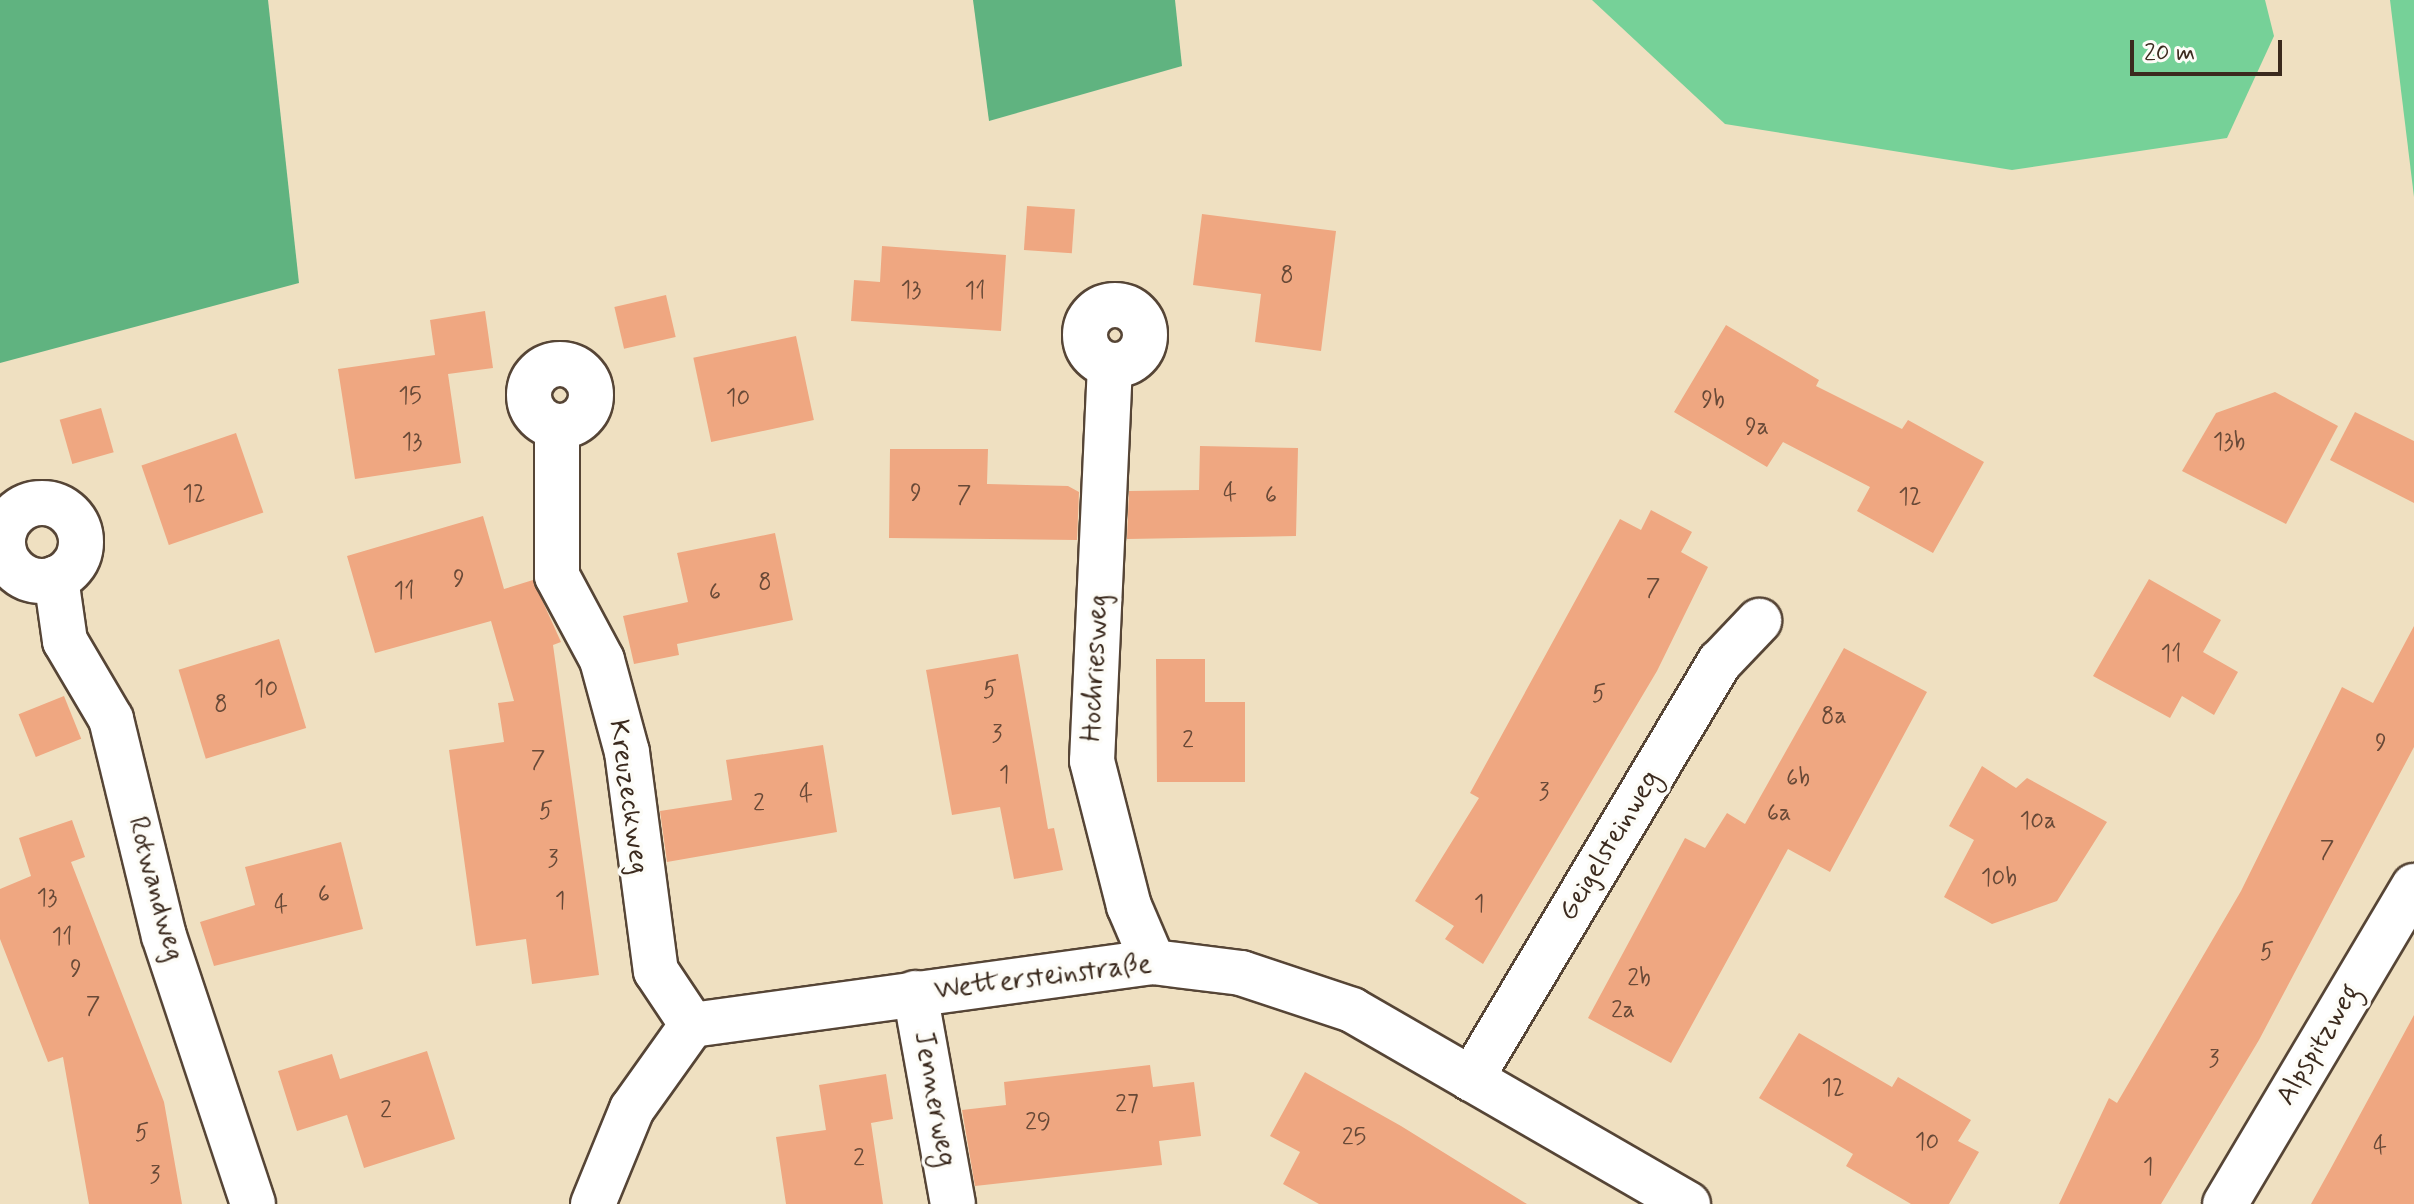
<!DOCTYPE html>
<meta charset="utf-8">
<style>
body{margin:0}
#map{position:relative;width:2414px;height:1204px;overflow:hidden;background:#efe0c1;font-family:Mynerve,sans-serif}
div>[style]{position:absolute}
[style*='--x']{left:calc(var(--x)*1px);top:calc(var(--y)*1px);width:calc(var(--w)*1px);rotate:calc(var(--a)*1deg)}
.green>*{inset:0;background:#76d198}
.forest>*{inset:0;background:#60b380}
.building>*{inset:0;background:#efa781;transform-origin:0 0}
.roads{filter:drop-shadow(2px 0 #564536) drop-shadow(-2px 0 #564536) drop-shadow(0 2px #564536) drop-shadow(0 -2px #564536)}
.minor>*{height:44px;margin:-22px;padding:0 22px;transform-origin:22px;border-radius:22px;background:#fff}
.minor>.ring{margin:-22px;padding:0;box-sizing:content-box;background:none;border:44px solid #fff;border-radius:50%}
span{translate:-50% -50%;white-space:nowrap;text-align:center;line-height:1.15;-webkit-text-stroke:7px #fdfcf7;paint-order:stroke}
.number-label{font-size:24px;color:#684937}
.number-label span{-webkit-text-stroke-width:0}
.street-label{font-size:28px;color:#3b2a1e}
.scale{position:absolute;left:2130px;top:40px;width:152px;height:36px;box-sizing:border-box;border:4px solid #3b2a1e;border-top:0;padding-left:10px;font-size:24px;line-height:28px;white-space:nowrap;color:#3b2a1e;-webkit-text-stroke:6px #fdfcf7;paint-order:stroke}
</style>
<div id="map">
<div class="green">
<div style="clip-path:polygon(1592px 0,2265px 0,2274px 36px,2227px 138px,2012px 170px,1725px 124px)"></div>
<div style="clip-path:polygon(2390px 0,2414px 0,2414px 197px)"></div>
</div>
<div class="forest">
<div style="clip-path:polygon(0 0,268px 0,299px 283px,0 363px)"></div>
<div style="clip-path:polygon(973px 0,1175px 0,1182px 66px,989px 121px)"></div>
</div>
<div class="building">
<div style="left:1027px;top:206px;width:48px;height:44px;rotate:4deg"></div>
<div style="clip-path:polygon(1202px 214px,1336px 231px,1321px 351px,1255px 342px,1261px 294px,1193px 285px)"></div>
<div style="clip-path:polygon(882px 246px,1006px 255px,1001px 331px,851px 321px,854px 280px,880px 282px)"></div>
<div style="left:666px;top:295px;width:43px;height:53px;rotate:77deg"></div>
<div style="clip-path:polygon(485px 311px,493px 368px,448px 374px,461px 463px,355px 479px,338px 369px,435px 355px,430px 320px)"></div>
<div style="clip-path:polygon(1726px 325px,1819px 380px,1816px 386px,1902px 429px,1908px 420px,1984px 462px,1933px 553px,1857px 511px,1870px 487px,1783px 442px,1767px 467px,1674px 412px)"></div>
<div style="left:796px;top:336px;width:86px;height:105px;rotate:78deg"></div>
<div style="clip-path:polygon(2275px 392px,2338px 426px,2286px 524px,2182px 471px,2216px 413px)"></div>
<div style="left:101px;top:408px;width:46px;height:43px;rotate:74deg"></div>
<div style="clip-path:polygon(2355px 412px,2414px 441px,2414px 503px,2330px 460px)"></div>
<div style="left:236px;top:433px;width:84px;height:100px;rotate:71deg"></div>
<div style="clip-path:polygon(1200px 446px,1298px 448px,1296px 536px,1127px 539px,1129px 491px,1199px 490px)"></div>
<div style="clip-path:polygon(890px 449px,988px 449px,987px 484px,1068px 486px,1079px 492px,1077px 540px,889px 538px)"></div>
<div style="clip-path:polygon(1651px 510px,1692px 532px,1681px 552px,1708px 567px,1657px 671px,1483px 964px,1445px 939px,1454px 926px,1415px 901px,1479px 798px,1470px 793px,1620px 519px,1641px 530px)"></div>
<div style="clip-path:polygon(483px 516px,504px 589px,533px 580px,561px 642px,553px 645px,599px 975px,532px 984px,526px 939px,476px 946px,449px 750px,504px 742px,498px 703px,514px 701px,491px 621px,375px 653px,347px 556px)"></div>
<div style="clip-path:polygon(775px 533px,793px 620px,677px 644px,679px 655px,634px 664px,623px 616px,688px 602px,677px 553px)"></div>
<div style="clip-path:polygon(2149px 579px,2221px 620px,2203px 652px,2238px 672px,2214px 715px,2182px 696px,2170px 718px,2093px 676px)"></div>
<div style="clip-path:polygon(2414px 626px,2414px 747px,2259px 1040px,2161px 1204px,2059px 1204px,2109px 1098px,2117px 1103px,2241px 891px,2342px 687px,2373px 703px)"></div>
<div style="left:279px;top:639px;width:93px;height:105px;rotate:73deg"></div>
<div style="clip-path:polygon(1844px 648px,1927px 692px,1830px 872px,1788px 849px,1671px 1063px,1588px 1018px,1685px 838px,1705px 848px,1727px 813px,1745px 824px)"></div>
<div style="clip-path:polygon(1018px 654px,1048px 829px,1054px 828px,1063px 870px,1014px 879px,1000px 807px,952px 815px,926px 670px)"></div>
<div style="clip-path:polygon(1156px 659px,1205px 659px,1205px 702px,1245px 702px,1245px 782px,1157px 782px)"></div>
<div style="left:64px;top:696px;width:46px;height:49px;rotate:68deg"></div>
<div style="clip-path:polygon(823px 745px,837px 832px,667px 862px,660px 811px,732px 800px,726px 760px)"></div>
<div style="clip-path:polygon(1982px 766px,2016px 788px,2027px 778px,2107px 822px,2057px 901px,1992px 924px,1944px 897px,1974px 840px,1949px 826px)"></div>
<div style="clip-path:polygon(72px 820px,85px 857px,71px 862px,164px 1102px,182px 1204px,89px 1204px,63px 1057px,48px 1062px,0 939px,0 889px,31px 876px,19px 838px)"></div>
<div style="clip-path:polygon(341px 842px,363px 929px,214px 966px,200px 922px,255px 905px,245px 867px)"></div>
<div style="clip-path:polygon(2414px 1015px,2414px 1204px,2311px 1204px,2331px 1168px)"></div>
<div style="clip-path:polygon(1799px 1033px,1892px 1087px,1898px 1077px,1971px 1120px,1958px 1141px,1979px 1152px,1949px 1204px,1911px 1204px,1846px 1166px,1853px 1154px,1759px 1098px)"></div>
<div style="clip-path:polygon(427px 1051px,455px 1139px,364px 1168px,347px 1115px,297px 1131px,278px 1071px,332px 1054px,340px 1079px)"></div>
<div style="clip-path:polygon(1150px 1065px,1153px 1087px,1194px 1082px,1201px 1136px,1159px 1141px,1162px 1165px,975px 1186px,962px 1110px,1006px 1105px,1004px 1082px)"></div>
<div style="clip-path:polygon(1305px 1072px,1401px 1126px,1527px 1204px,1319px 1204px,1283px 1184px,1300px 1152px,1270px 1136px)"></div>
<div style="clip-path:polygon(886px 1074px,893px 1119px,871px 1123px,883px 1204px,786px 1204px,776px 1137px,826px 1130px,819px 1085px)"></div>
</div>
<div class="roads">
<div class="minor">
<div class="ring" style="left:1085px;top:305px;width:16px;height:16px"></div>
<div class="ring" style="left:529px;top:364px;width:18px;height:18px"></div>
<div style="--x:1110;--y:365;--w:396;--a:92.6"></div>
<div style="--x:1092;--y:761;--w:150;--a:75.7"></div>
<div style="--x:1129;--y:906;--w:61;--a:66.8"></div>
<div style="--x:557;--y:427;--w:149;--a:90"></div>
<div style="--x:557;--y:576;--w:95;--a:61.8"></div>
<div style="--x:602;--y:660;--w:95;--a:74.8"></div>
<div style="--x:627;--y:752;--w:221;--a:82.5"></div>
<div style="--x:656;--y:971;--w:65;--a:56.3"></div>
<div class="ring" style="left:3px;top:503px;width:34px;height:34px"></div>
<div style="--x:56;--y:578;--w:64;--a:81.9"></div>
<div style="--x:65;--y:641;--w:91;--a:59.5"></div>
<div style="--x:111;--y:719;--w:223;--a:76.3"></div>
<div style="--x:164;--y:936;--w:282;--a:71.6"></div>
<div style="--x:915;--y:993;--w:214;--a:79.8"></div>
<div style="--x:1471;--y:1079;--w:486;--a:-59.2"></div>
<div style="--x:1720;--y:662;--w:57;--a:-46.4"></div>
<div style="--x:593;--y:1204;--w:103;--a:-67.7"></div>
<div style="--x:632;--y:1109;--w:103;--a:-54.5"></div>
<div style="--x:692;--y:1025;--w:465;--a:-7.8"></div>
<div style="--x:1153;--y:962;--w:89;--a:7.1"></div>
<div style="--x:1241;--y:973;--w:117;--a:18.4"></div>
<div style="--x:1352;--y:1010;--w:388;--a:30"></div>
<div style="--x:2225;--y:1204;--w:370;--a:-59.3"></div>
</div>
</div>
<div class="number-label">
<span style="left:1287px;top:276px">8</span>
<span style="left:911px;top:291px">13</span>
<span style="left:975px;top:292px">11</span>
<span style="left:410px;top:397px">15</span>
<span style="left:738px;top:399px">10</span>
<span style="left:1713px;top:401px">9b</span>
<span style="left:1757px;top:428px">9a</span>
<span style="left:412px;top:443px">13</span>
<span style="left:2229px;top:443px">13b</span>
<span style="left:916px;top:494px">9</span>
<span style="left:1230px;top:494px">4</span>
<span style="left:194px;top:495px">12</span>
<span style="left:964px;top:496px">7</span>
<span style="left:1271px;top:496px">6</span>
<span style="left:1910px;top:498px">12</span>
<span style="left:459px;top:580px">9</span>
<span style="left:765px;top:583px">8</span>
<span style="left:1653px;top:589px">7</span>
<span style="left:404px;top:592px">11</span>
<span style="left:715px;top:593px">6</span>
<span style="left:2171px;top:655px">11</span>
<span style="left:266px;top:690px">10</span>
<span style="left:990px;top:691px">5</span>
<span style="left:1599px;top:695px">5</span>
<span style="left:221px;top:705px">8</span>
<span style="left:1834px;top:717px">8a</span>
<span style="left:997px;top:735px">3</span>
<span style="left:1188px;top:741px">2</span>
<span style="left:2381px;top:744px">9</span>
<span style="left:538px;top:761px">7</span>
<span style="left:1004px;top:776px">1</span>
<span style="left:1798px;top:779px">6b</span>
<span style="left:1544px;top:793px">3</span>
<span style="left:806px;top:795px">4</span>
<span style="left:759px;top:804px">2</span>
<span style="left:546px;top:812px">5</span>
<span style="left:1779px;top:814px">6a</span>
<span style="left:2038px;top:822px">10a</span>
<span style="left:2327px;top:851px">7</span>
<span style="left:553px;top:860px">3</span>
<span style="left:1999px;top:879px">10b</span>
<span style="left:324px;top:895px">6</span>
<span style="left:47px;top:899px">13</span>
<span style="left:560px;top:902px">1</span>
<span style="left:1479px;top:905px">1</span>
<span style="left:281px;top:906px">4</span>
<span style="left:62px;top:938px">11</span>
<span style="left:2267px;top:953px">5</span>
<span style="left:76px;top:970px">9</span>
<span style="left:1639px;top:979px">2b</span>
<span style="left:93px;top:1007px">7</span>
<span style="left:1623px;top:1011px">2a</span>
<span style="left:2214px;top:1060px">3</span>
<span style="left:1833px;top:1089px">12</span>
<span style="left:1127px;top:1105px">27</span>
<span style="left:386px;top:1111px">2</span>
<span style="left:1038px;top:1123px">29</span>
<span style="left:142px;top:1134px">5</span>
<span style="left:1354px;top:1138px">25</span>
<span style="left:1927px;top:1143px">10</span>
<span style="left:2380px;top:1147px">4</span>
<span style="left:859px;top:1159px">2</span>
<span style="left:2148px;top:1168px">1</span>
<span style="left:155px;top:1176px">3</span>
</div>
<div class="street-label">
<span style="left:1096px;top:668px;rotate:-87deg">Hochriesweg</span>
<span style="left:628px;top:797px;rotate:82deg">Kreuzeckweg</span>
<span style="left:1610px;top:846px;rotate:-59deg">Geigelsteinweg</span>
<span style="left:155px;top:889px;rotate:75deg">Rotwandweg</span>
<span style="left:1043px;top:978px;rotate:-7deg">Wettersteinstraße</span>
<span style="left:2319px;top:1045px;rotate:-59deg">Alpspitzweg</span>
<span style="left:934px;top:1099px;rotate:80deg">Jennerweg</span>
</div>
<div class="scale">20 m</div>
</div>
